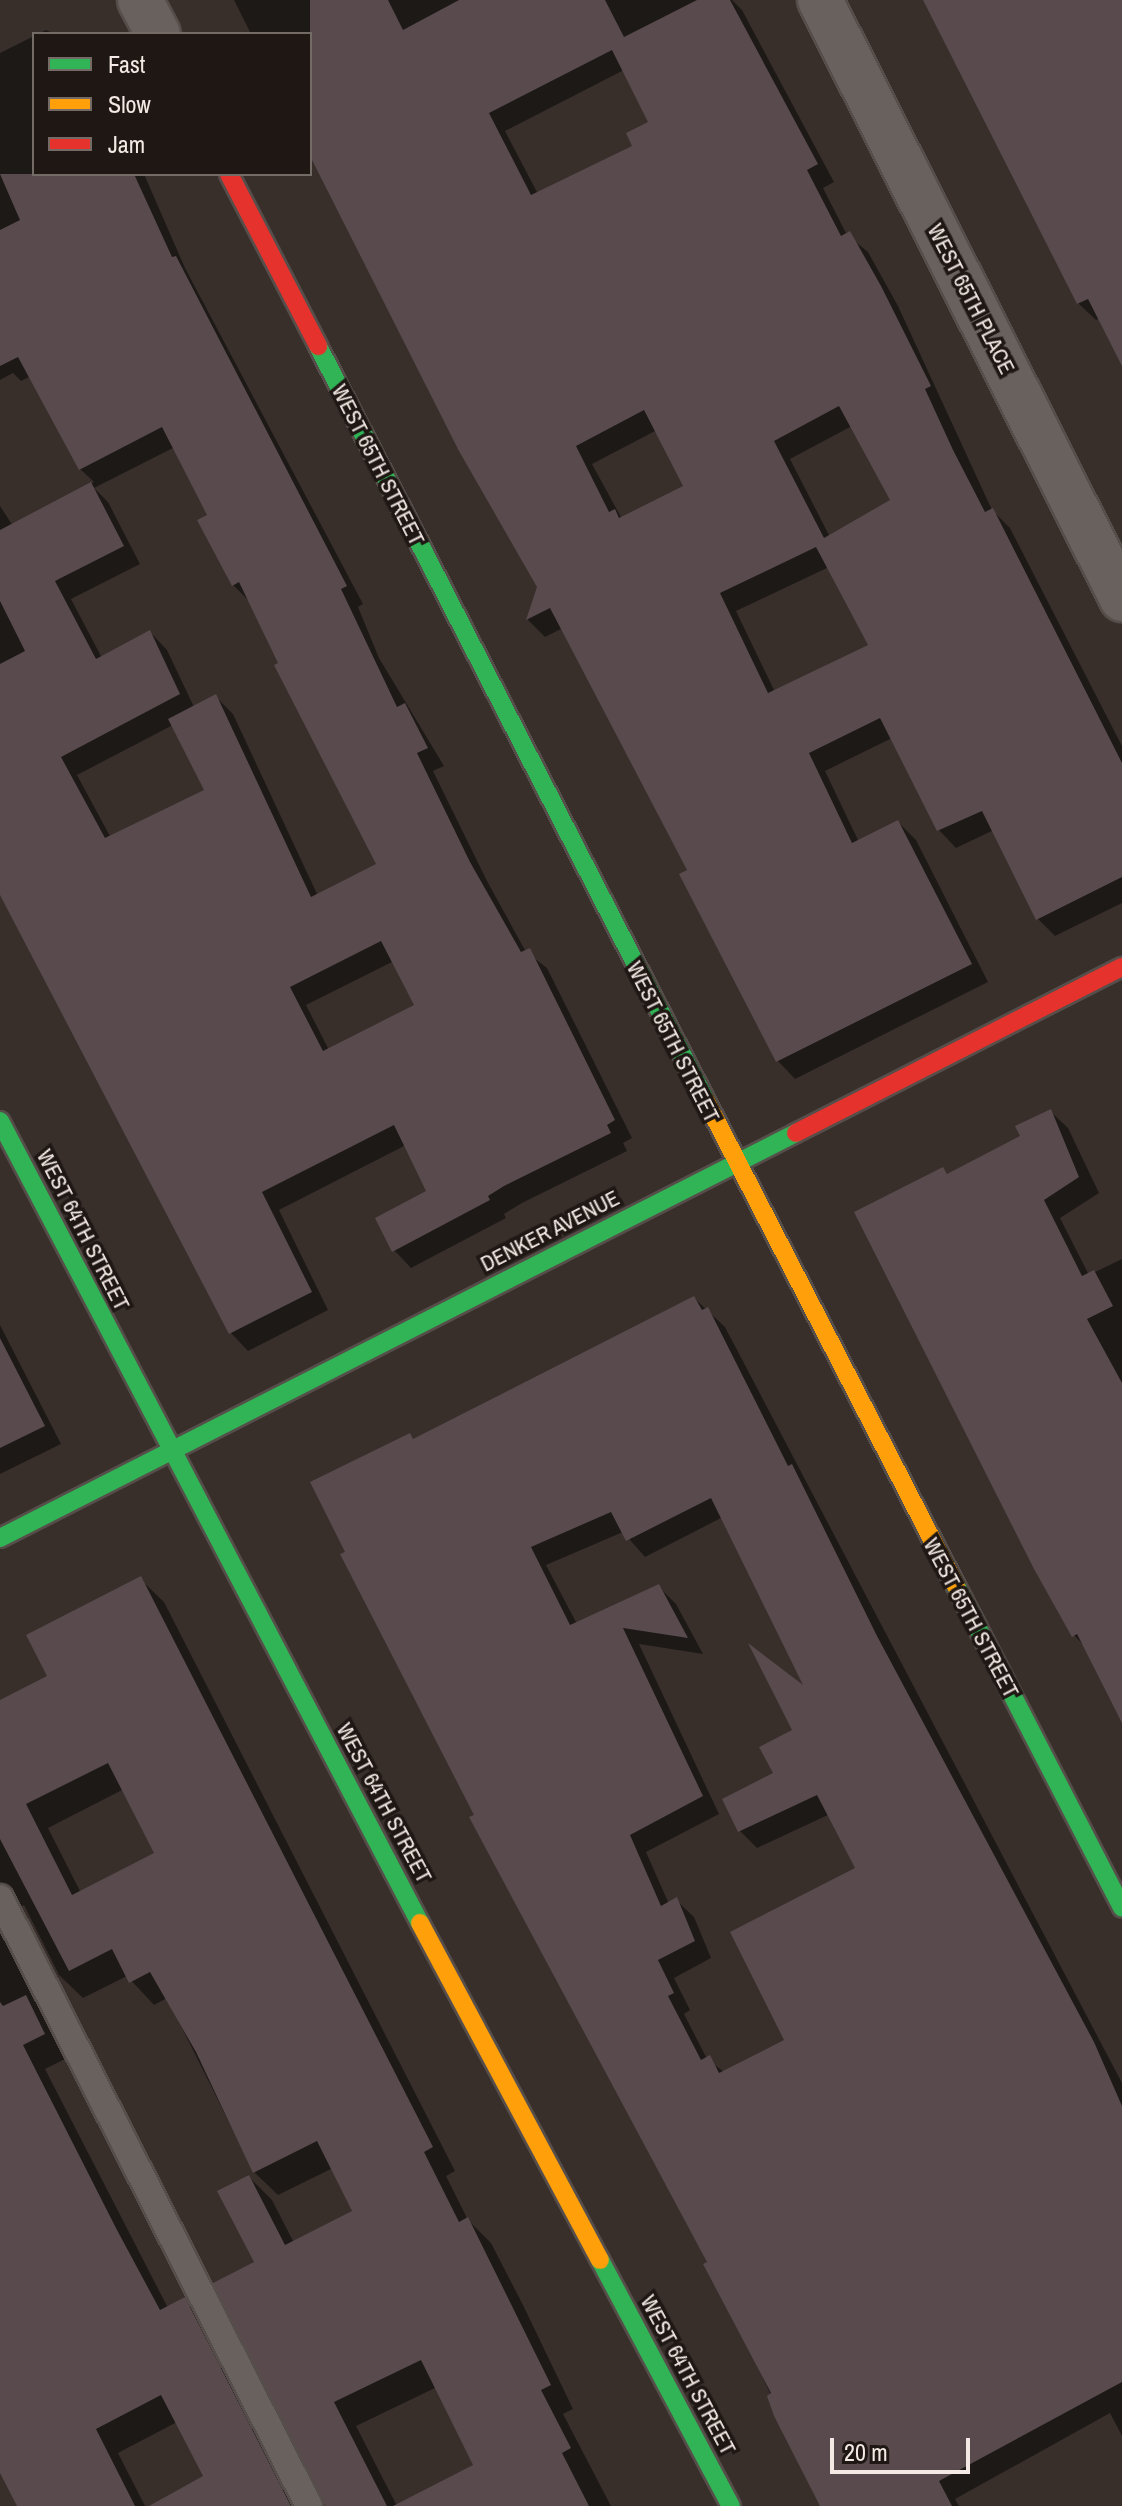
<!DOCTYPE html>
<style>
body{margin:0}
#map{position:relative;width:1122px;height:2506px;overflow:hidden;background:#382f2b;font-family:"Archivo Narrow",sans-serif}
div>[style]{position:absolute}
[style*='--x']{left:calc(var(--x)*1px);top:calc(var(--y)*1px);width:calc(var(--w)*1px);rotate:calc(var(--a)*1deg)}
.shadow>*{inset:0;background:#0007}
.building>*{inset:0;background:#584a4d}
.roads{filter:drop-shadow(2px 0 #564e4a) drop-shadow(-2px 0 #564e4a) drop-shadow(0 2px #564e4a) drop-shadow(0 -2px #564e4a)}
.lane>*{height:26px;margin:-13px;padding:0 13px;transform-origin:13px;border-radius:13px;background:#68615d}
.street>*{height:44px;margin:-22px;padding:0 22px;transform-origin:22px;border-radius:22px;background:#68615d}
.fast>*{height:18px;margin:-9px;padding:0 9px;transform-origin:9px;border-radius:9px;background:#30b455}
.slow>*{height:18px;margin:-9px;padding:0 9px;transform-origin:9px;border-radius:9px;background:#ff9f0a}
.jam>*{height:18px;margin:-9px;padding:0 9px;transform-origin:9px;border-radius:9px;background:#e5322d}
span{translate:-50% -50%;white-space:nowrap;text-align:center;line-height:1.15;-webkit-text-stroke:7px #1e1714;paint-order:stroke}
.street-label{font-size:22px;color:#f4e9e4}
.legend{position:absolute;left:32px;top:32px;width:280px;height:144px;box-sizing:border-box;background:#1e1714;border:2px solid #746b67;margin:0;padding:10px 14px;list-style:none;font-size:24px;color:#f4e9e4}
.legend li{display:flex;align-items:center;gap:16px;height:40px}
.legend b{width:40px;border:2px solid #746b67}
.scale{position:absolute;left:830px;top:2438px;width:140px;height:36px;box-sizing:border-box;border:4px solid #f4e9e4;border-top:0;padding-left:10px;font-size:24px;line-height:28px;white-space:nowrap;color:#f4e9e4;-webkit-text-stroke:6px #1e1714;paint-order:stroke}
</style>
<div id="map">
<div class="shadow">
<div style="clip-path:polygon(evenodd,234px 0,732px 0,742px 10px,834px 182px,823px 188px,847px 235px,868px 252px,898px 306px,992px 510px,1010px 528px,1122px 746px,1122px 903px,1055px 936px,1038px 919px,994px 830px,956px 848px,939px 830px,892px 738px,825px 771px,859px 842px,898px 822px,916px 840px,988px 982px,795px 1079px,778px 1061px,682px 875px,689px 871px,563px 628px,545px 637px,528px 620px,539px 586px,310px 150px,310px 34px,251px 34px,234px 0,624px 70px,651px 122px,635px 147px,538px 194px,505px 131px,624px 70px,234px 0,852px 426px,893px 501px,830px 537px,790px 459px,852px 426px,234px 0,657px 430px,685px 486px,622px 519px,592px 464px,657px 430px,234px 0,829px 567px,871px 646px,775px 692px,736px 611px,829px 567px)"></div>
<div style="clip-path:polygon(924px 0,1122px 0,1122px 359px,1100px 318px,1096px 320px,1078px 303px)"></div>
<div style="clip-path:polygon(46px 30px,55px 34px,38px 34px)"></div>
<div style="clip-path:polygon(evenodd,34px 36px,34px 174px,144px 174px,185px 268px,363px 604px,358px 607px,379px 658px,444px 766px,433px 771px,487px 881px,526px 952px,547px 968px,632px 1138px,623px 1143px,627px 1151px,522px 1203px,504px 1214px,506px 1218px,411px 1268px,394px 1250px,429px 1192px,406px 1145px,279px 1210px,328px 1310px,248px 1351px,231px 1333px,0 889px,0 506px,13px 526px,94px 482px,80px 469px,31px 376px,21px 381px,13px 373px,0 380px,0 53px,34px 36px,175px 447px,209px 515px,233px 585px,251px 603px,379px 865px,318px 896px,233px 714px,216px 697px,194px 707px,167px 650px,150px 632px,102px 658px,71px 599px,140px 564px,108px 502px,94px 488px,175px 447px,34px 36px,173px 725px,206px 791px,111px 838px,77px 775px,173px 725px,34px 36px,394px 961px,417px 1005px,329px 1050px,306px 1005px,394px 961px)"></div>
<div style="clip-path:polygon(1050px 1111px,1068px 1128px,1099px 1193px,1060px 1218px,1089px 1275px,1122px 1259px,1122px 1720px,1086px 1648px,1074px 1635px,943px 1169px,948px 1175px,1023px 1137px)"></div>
<div style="clip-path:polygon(evenodd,694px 1298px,725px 1327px,1122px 2083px,1122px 2436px,1110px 2413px,955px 2499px,959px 2506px,823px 2506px,709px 2263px,347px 1553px,409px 1435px,414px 1440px,694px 1298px,723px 1517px,809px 1692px,775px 1774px,740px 1831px,757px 1848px,830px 1814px,857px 1869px,787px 2040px,724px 2072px,707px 2059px,684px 2014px,690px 2010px,674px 1978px,711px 1958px,694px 1917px,676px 1900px,669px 1904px,646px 1852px,719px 1814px,639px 1644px,703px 1654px,676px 1604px,659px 1587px,577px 1624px,546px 1565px,623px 1532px,645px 1557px,723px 1517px)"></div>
<div style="clip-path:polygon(0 1325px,61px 1444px,0 1474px)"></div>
<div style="clip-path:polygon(evenodd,140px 1579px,164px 1602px,455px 2171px,446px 2176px,468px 2220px,491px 2243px,523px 2305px,573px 2409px,563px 2414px,611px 2506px,397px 2506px,476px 2466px,437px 2387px,356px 2426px,397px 2506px,325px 2506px,256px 2263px,249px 2177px,272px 2200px,294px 2243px,355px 2212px,333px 2168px,278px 2195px,254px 2172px,167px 1998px,154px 2005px,127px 1976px,83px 1998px,59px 1975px,24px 1905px,9px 1913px,67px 2058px,45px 2069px,168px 2308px,185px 2300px,208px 2323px,301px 2506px,153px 2506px,206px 2477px,177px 2422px,118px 2453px,145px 2506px,29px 2506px,0 2467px,0 1702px,50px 1676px,140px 1579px,124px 1789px,157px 1854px,81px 1893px,48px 1828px,124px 1789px)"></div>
</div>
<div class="building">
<div style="clip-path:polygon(evenodd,310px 0,388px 0,403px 30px,459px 0,605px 0,624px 37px,697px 0,730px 0,818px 164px,807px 170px,841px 236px,850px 231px,881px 286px,931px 386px,925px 389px,953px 450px,985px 512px,993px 508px,1122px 763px,1122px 877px,1036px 920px,982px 811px,937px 831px,880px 718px,809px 753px,852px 843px,898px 820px,972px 964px,776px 1062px,679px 874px,687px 870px,550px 608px,526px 620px,537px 587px,459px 451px,310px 156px,310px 0,612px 50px,648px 122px,626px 133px,632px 146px,531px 195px,489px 113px,612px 50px,310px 0,839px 406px,890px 500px,824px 538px,774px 441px,839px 406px,310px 0,644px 410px,683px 486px,619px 518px,615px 509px,609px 512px,576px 446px,644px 410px,310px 0,816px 547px,868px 645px,768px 693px,720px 593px,816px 547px)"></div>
<div style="clip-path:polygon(923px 0,1122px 0,1122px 366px,1088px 299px,1077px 304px)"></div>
<div style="clip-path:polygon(evenodd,0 174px,134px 174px,172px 257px,176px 256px,347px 586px,341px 589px,397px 707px,405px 703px,428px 748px,417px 753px,470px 862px,521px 952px,530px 948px,615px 1120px,607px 1125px,611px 1133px,504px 1186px,488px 1196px,490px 1200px,392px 1252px,375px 1218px,426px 1191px,394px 1125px,262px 1192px,312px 1292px,229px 1334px,0 895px,0 664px,25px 651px,0 601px,0 530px,91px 482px,124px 546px,55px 581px,96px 659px,150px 630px,180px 694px,61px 757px,105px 838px,204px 790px,168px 719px,216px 694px,311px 897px,376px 864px,274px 665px,278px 663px,239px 582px,232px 586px,197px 520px,207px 515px,162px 427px,79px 470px,18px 357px,0 366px,0 230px,20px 220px,0 174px,381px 941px,414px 1005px,323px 1051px,290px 987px,381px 941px)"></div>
<div style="clip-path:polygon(1051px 1109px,1079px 1177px,1044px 1200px,1082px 1276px,1094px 1270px,1113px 1306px,1087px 1319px,1122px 1383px,1122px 1723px,1077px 1634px,1072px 1637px,1034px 1569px,854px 1212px,943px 1167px,947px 1174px,1020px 1136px,1015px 1126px)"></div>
<div style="clip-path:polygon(evenodd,694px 1296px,702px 1310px,708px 1307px,788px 1466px,792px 1464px,877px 1636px,1094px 2042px,1122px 2106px,1122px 2382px,939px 2481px,952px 2506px,820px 2506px,774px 2416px,767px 2396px,771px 2393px,703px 2264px,707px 2262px,469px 1817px,474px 1815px,340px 1554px,345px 1552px,310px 1482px,410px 1433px,413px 1439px,694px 1296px,711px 1498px,803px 1685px,748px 1643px,792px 1730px,759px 1747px,773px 1773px,722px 1799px,738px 1832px,817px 1795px,855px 1868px,730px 1932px,784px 2040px,719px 2073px,710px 2055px,701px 2060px,668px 1996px,674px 1993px,658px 1960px,695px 1941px,677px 1897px,661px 1906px,630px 1835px,703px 1796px,623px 1628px,688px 1638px,659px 1584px,570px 1625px,531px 1547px,611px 1512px,626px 1541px,711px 1498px)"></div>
<div style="clip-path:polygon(0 1338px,45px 1426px,0 1448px)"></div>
<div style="clip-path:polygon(evenodd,141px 1576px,433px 2147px,424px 2152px,459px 2222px,468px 2217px,551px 2385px,541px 2390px,571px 2448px,562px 2453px,589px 2506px,393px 2506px,473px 2465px,421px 2360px,334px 2402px,387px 2506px,325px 2506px,213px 2283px,254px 2262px,217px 2191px,249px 2175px,285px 2245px,352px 2211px,317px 2141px,253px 2173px,196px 2052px,150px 1972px,129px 1983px,112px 1949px,69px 1971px,0 1839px,0 1700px,47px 1676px,26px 1635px,141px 1576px,108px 1763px,154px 1853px,72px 1895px,26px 1804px,108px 1763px)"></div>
<div style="clip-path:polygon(26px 1995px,45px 2034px,23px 2045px,117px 2230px,160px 2310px,185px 2297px,291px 2506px,149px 2506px,203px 2476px,161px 2395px,96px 2429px,135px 2506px,17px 2506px,0 2473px,0 2002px,3px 2006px)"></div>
</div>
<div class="roads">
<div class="lane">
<div style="--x:0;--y:1898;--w:682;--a:63.06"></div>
</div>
<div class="street">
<div style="--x:140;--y:0;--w:38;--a:62"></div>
<div style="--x:820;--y:0;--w:671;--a:63.24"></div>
</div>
<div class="fast">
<div style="--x:318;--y:346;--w:849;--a:62.8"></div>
<div style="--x:0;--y:1121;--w:905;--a:62.36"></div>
<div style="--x:0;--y:1538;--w:893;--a:-26.97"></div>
<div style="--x:956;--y:1586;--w:362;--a:62.7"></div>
<div style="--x:600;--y:2260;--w:279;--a:62"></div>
</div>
<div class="slow">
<div style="--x:706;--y:1101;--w:546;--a:62.73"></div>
<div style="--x:420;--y:1923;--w:382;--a:61.9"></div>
</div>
<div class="jam">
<div style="--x:229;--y:174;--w:194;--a:62.6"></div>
<div style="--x:796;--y:1133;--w:366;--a:-27"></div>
</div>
</div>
<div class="street-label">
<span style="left:971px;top:299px;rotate:63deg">WEST 65TH PLACE</span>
<span style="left:378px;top:465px;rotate:63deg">WEST 65TH STREET</span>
<span style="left:673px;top:1042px;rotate:63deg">WEST 65TH STREET</span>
<span style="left:83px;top:1230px;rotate:63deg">WEST 64TH STREET</span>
<span style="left:550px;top:1231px;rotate:-27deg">DENKER AVENUE</span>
<span style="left:971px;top:1618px;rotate:62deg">WEST 65TH STREET</span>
<span style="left:384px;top:1803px;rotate:62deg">WEST 64TH STREET</span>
<span style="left:688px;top:2375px;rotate:62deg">WEST 64TH STREET</span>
</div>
<ul class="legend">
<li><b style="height:10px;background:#30b455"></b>Fast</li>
<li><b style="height:10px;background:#ff9f0a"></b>Slow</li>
<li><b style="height:10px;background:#e5322d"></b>Jam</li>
</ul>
<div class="scale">20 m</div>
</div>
